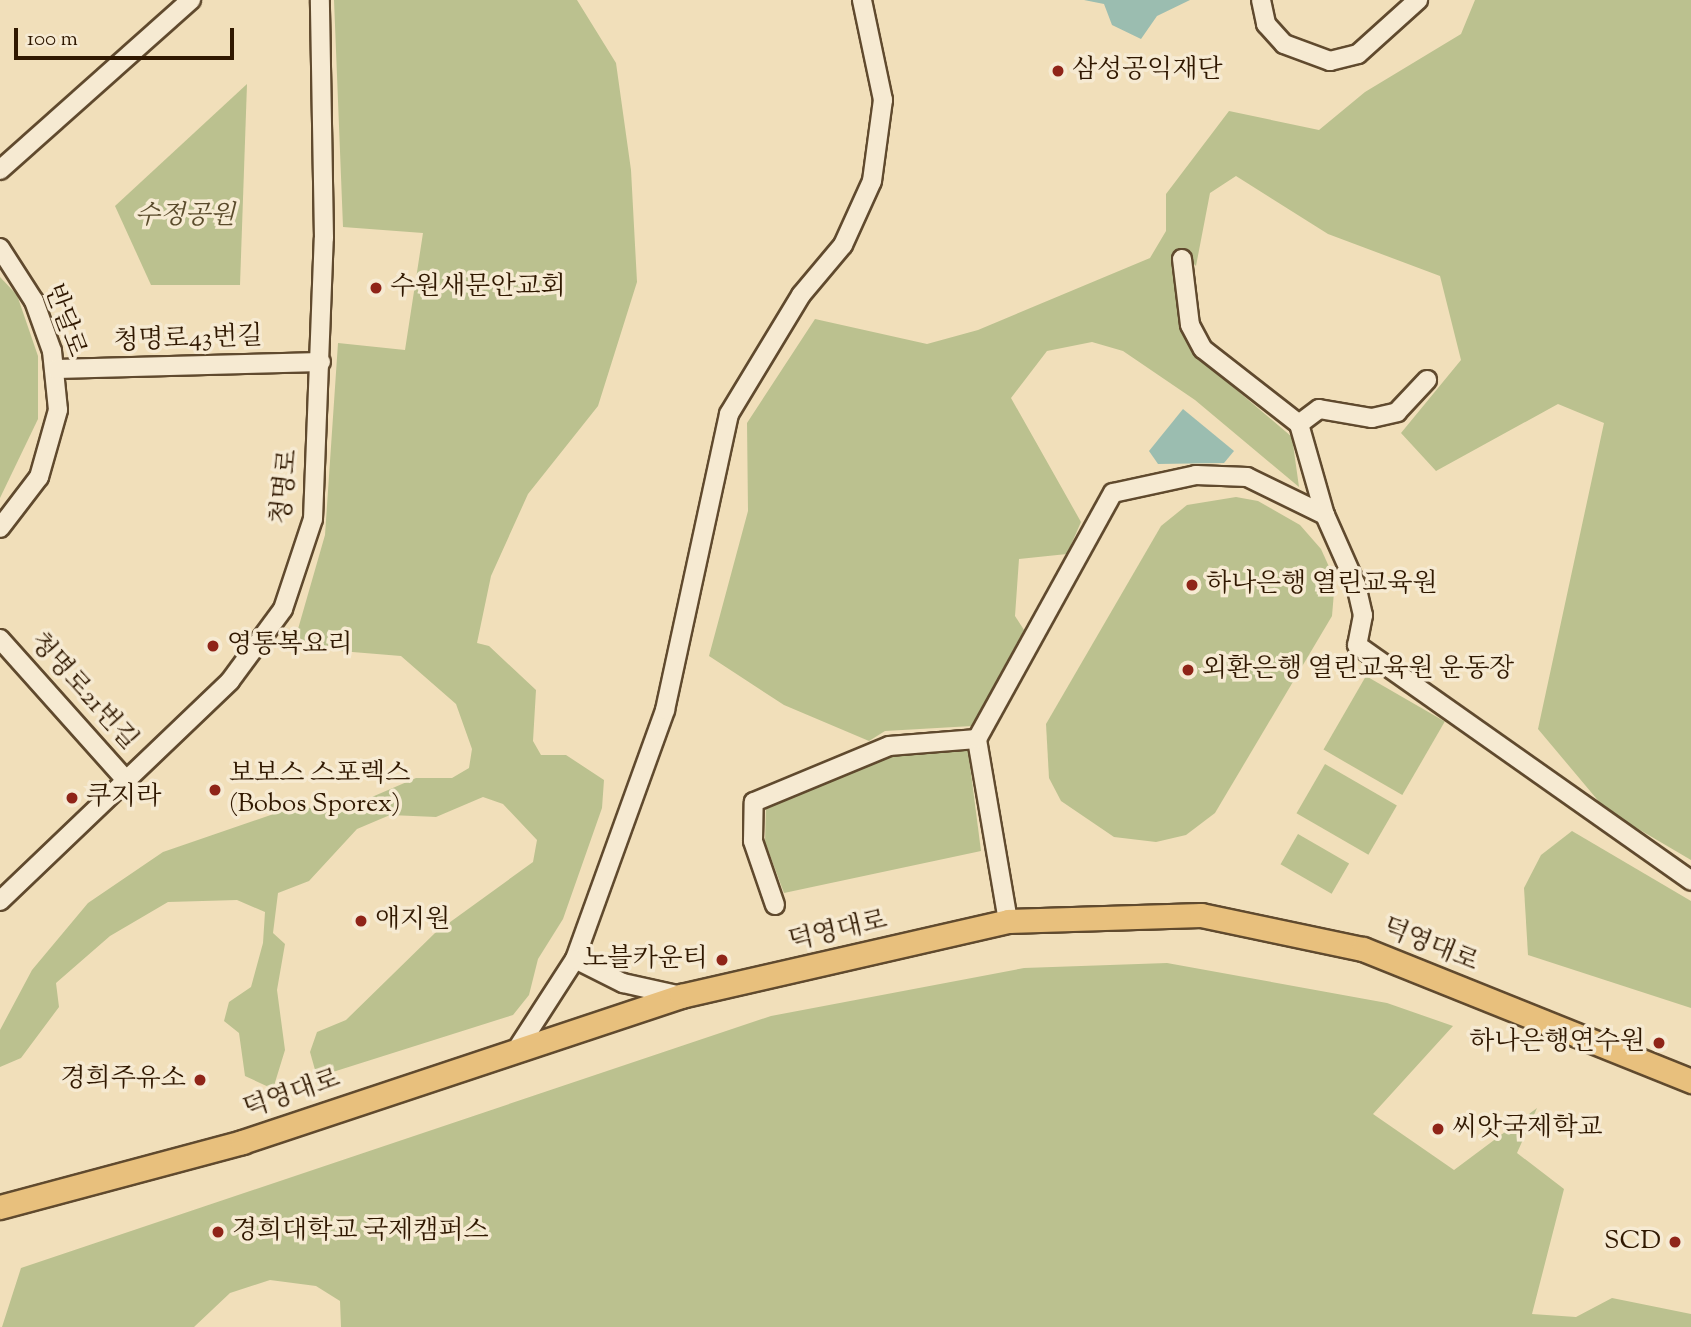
<!DOCTYPE html>
<meta charset="utf-8">
<style>
body{margin:0}
#map{position:relative;width:1691px;height:1327px;overflow:hidden;background:#f1dfba;font-family:"Sorts Mill Goudy","Noto Serif KR",serif}
div>[style]{position:absolute}
[style*='--x']{left:calc(var(--x)*1px);top:calc(var(--y)*1px);width:calc(var(--w)*1px);rotate:calc(var(--a)*1deg)}
.green>*{inset:0;background:#bbc18f;transform-origin:0 0}
.water>*{inset:0;background:#9bbdb0}
.roads{filter:drop-shadow(2px 0 #604a2e) drop-shadow(-2px 0 #604a2e) drop-shadow(0 2px #604a2e) drop-shadow(0 -2px #604a2e)}
.minor>*{height:18px;margin:-9px;padding:0 9px;transform-origin:9px;border-radius:9px;background:#f6ead2}
.major>*{height:23px;margin:-11.5px;padding:0 11.5px;transform-origin:11.5px;border-radius:11.5px;background:#e8c07d}
.dots>*{width:19px;height:19px;translate:-50% -50%;box-sizing:border-box;border:4px solid #f6ead2;border-radius:50%}
span{translate:-50% -50%;white-space:nowrap;text-align:center;line-height:1.15;-webkit-text-stroke:7px #f6ead2;paint-order:stroke}
.poi-label{font-size:26px;color:#301800}
.left{translate:0 -50%;text-align:left}
.right{translate:-100% -50%;text-align:right}
.park-label{font-size:26px;color:#5a4b2b;font-style:italic}
.street-label{font-size:26px;color:#301800}
.scale{position:absolute;left:14px;top:28px;width:220px;height:32px;box-sizing:border-box;border:4px solid #301800;border-top:0;padding-left:9px;font-size:21px;line-height:24px;white-space:nowrap;color:#301800;-webkit-text-stroke:5px #f6ead2;paint-order:stroke}
</style>
<div id="map">
<div class="green">
<div style="clip-path:polygon(334px 0,577px 0,616px 63px,631px 170px,637px 282px,598px 406px,528px 494px,491px 576px,477px 643px,489px 646px,536px 690px,533px 741px,541px 755px,566px 755px,604px 780px,602px 808px,563px 919px,538px 959px,529px 995px,513px 1015px,317px 1077px,310px 1052px,317px 1032px,346px 1020px,435px 933px,533px 862px,537px 840px,503px 804px,483px 797px,436px 817px,390px 815px,357px 829px,309px 881px,278px 893px,273px 933px,285px 944px,277px 990px,285px 1050px,273px 1089px,245px 1076px,239px 1033px,224px 1021px,229px 1002px,251px 987px,263px 943px,265px 912px,237px 900px,168px 902px,110px 936px,56px 983px,59px 1007px,21px 1058px,0 1067px,0 1030px,32px 970px,88px 903px,163px 852px,297px 806px,337px 812px,416px 778px,452px 778px,469px 768px,472px 749px,456px 704px,401px 656px,316px 649px,296px 636px,325px 535px,338px 343px,405px 350px,423px 233px,343px 227px)"></div>
<div style="clip-path:polygon(1475px 0,1691px 0,1691px 860px,1606px 810px,1538px 729px,1604px 423px,1558px 404px,1436px 471px,1401px 433px,1461px 360px,1440px 276px,1328px 234px,1236px 176px,1210px 193px,1196px 266px,1182px 253px,1172px 261px,1180px 324px,1200px 359px,1292px 437px,1299px 487px,1195px 400px,1123px 351px,1092px 342px,1047px 351px,1011px 398px,1081px 522px,1067px 554px,1019px 559px,1015px 616px,1024px 630px,972px 726px,885px 731px,869px 741px,784px 705px,709px 656px,748px 511px,747px 423px,815px 319px,927px 344px,978px 330px,1150px 258px,1166px 231px,1166px 194px,1229px 111px,1319px 130px,1365px 92px,1461px 34px)"></div>
<div style="clip-path:polygon(247px 84px,240px 285px,151px 285px,115px 206px)"></div>
<div style="clip-path:polygon(0 277px,17px 295px,38px 356px,38px 419px,0 498px)"></div>
<div style="clip-path:polygon(1236px 497px,1258px 501px,1300px 525px,1321px 549px,1335px 580px,1332px 616px,1215px 813px,1186px 835px,1156px 842px,1114px 837px,1061px 801px,1049px 778px,1046px 724px,1161px 526px,1187px 505px)"></div>
<div style="left:1366px;top:676px;width:91px;height:85px;rotate:30deg"></div>
<div style="clip-path:polygon(968px 750px,981px 851px,784px 893px,765px 842px,766px 808px,893px 755px)"></div>
<div style="left:1325px;top:764px;width:83px;height:57px;rotate:30deg"></div>
<div style="clip-path:polygon(1572px 831px,1691px 901px,1691px 1008px,1528px 955px,1524px 888px,1541px 855px)"></div>
<div style="left:1298px;top:834px;width:59px;height:35px;rotate:30deg"></div>
<div style="clip-path:polygon(1167px 963px,1387px 1003px,1453px 1026px,1373px 1114px,1454px 1170px,1537px 1108px,1517px 1153px,1564px 1189px,1532px 1314px,1576px 1317px,1612px 1298px,1691px 1314px,1691px 1327px,341px 1327px,340px 1301px,316px 1286px,270px 1280px,230px 1293px,194px 1327px,2px 1327px,21px 1268px,771px 1016px,1024px 968px)"></div>
</div>
<div class="water">
<div style="clip-path:polygon(1084px 0,1190px 0,1157px 16px,1141px 39px,1112px 25px,1104px 4px)"></div>
<div style="clip-path:polygon(1183px 409px,1234px 451px,1224px 463px,1158px 464px,1149px 451px)"></div>
</div>
<div class="roads">
<div class="minor">
<div style="--x:1261;--y:0;--w:25;--a:78"></div>
<div style="--x:1266;--y:24;--w:27;--a:48"></div>
<div style="--x:1284;--y:44;--w:49;--a:20.3"></div>
<div style="--x:1330;--y:61;--w:29;--a:-14"></div>
<div style="--x:1358;--y:54;--w:81;--a:-42"></div>
<div style="--x:0;--y:170;--w:256;--a:-41.7"></div>
<div style="--x:0;--y:248;--w:63;--a:57.3"></div>
<div style="--x:34;--y:301;--w:53;--a:70.2"></div>
<div style="--x:52;--y:351;--w:59;--a:84.2"></div>
<div style="--x:58;--y:410;--w:70;--a:105.8"></div>
<div style="--x:39;--y:477;--w:64;--a:127.4"></div>
<div style="--x:1182;--y:259;--w:66;--a:83.1"></div>
<div style="--x:1190;--y:325;--w:27;--a:62"></div>
<div style="--x:1203;--y:349;--w:122;--a:38"></div>
<div style="--x:1299;--y:424;--w:95;--a:74.1"></div>
<div style="--x:56;--y:369;--w:265;--a:-1.5"></div>
<div style="--x:1299;--y:424;--w:25;--a:-37"></div>
<div style="--x:1319;--y:409;--w:54;--a:9.6"></div>
<div style="--x:1372;--y:418;--w:26;--a:-13"></div>
<div style="--x:1397;--y:412;--w:44;--a:-46.8"></div>
<div style="--x:0;--y:639;--w:189;--a:48.2"></div>
<div style="--x:0;--y:901;--w:318;--a:-43.7"></div>
<div style="--x:230;--y:681;--w:89;--a:-53.6"></div>
<div style="--x:283;--y:609;--w:95;--a:-71.6"></div>
<div style="--x:313;--y:519;--w:281;--a:-87.8"></div>
<div style="--x:324;--y:238;--w:238;--a:-91"></div>
<div style="--x:775;--y:905;--w:68;--a:-109"></div>
<div style="--x:753;--y:841;--w:39;--a:-89"></div>
<div style="--x:754;--y:802;--w:146;--a:-22.5"></div>
<div style="--x:889;--y:746;--w:88;--a:-4.5"></div>
<div style="--x:1008;--y:921;--w:185;--a:-99.7"></div>
<div style="--x:977;--y:739;--w:281;--a:-61.1"></div>
<div style="--x:1113;--y:493;--w:85;--a:-12.2"></div>
<div style="--x:1196;--y:475;--w:51;--a:2.2"></div>
<div style="--x:1247;--y:477;--w:87;--a:26"></div>
<div style="--x:1325;--y:515;--w:77;--a:66.1"></div>
<div style="--x:1356;--y:585;--w:31;--a:77"></div>
<div style="--x:1363;--y:615;--w:31;--a:101"></div>
<div style="--x:1357;--y:645;--w:409;--a:35.2"></div>
<div style="--x:575;--y:959;--w:265;--a:-70.1"></div>
<div style="--x:665;--y:710;--w:303;--a:-77.8"></div>
<div style="--x:729;--y:414;--w:139;--a:-58.8"></div>
<div style="--x:801;--y:295;--w:65;--a:-50"></div>
<div style="--x:843;--y:245;--w:70;--a:-65.6"></div>
<div style="--x:872;--y:181;--w:82;--a:-82.3"></div>
<div style="--x:883;--y:100;--w:102;--a:-101.9"></div>
<div style="--x:517;--y:1049;--w:107;--a:-57.2"></div>
<div style="--x:575;--y:959;--w:54;--a:26.6"></div>
<div style="--x:623;--y:983;--w:59;--a:12.6"></div>
</div>
<div class="major">
<div style="--x:0;--y:1207;--w:251;--a:-15"></div>
<div style="--x:242;--y:1142;--w:463;--a:-18.4"></div>
<div style="--x:681;--y:996;--w:335;--a:-12.9"></div>
<div style="--x:1008;--y:921;--w:193;--a:-1.8"></div>
<div style="--x:1201;--y:915;--w:166;--a:11.9"></div>
<div style="--x:1363;--y:949;--w:354;--a:21.9"></div>
</div>
</div>
<div class="dots">
<div style="left:1058px;top:71px;background:#8f2418"></div>
<div style="left:376px;top:288px;background:#8f2418"></div>
<div style="left:1192px;top:585px;background:#8f2418"></div>
<div style="left:213px;top:646px;background:#8f2418"></div>
<div style="left:1188px;top:670px;background:#8f2418"></div>
<div style="left:215px;top:790px;background:#8f2418"></div>
<div style="left:72px;top:798px;background:#8f2418"></div>
<div style="left:361px;top:921px;background:#8f2418"></div>
<div style="left:722px;top:960px;background:#8f2418"></div>
<div style="left:1659px;top:1043px;background:#8f2418"></div>
<div style="left:200px;top:1080px;background:#8f2418"></div>
<div style="left:1438px;top:1129px;background:#8f2418"></div>
<div style="left:218px;top:1232px;background:#8f2418"></div>
<div style="left:1675px;top:1242px;background:#8f2418"></div>
</div>
<div class="poi-label">
<span class="left" style="left:1072px;top:71px">삼성공익재단</span>
<span class="left" style="left:390px;top:288px">수원새문안교회</span>
<span class="left" style="left:1206px;top:585px">하나은행 열린교육원</span>
<span class="left" style="left:227px;top:646px">영통복요리</span>
<span class="left" style="left:1202px;top:670px">외환은행 열린교육원 운동장</span>
<span class="left" style="left:229px;top:790px">보보스 스포렉스<br>(Bobos Sporex)</span>
<span class="left" style="left:86px;top:798px">쿠지라</span>
<span class="left" style="left:375px;top:921px">애지원</span>
<span class="right" style="left:708px;top:960px">노블카운티</span>
<span class="right" style="left:1645px;top:1043px">하나은행연수원</span>
<span class="right" style="left:186px;top:1080px">경희주유소</span>
<span class="left" style="left:1452px;top:1129px">씨앗국제학교</span>
<span class="left" style="left:232px;top:1232px">경희대학교 국제캠퍼스</span>
<span class="right" style="left:1661px;top:1242px">SCD</span>
</div>
<div class="park-label">
<span style="left:185px;top:217px">수정공원</span>
</div>
<div class="street-label">
<span style="left:64px;top:321px;rotate:70deg">반달로</span>
<span style="left:188px;top:340px;rotate:-2deg">청명로43번길</span>
<span style="left:286px;top:487px;rotate:-84deg">청명로</span>
<span style="left:83px;top:692px;rotate:48deg">청명로21번길</span>
<span style="left:838px;top:932px;rotate:-13deg">덕영대로</span>
<span style="left:1430px;top:946px;rotate:22deg">덕영대로</span>
<span style="left:292px;top:1095px;rotate:-19deg">덕영대로</span>
</div>
<div class="scale">100 m</div>
</div>
